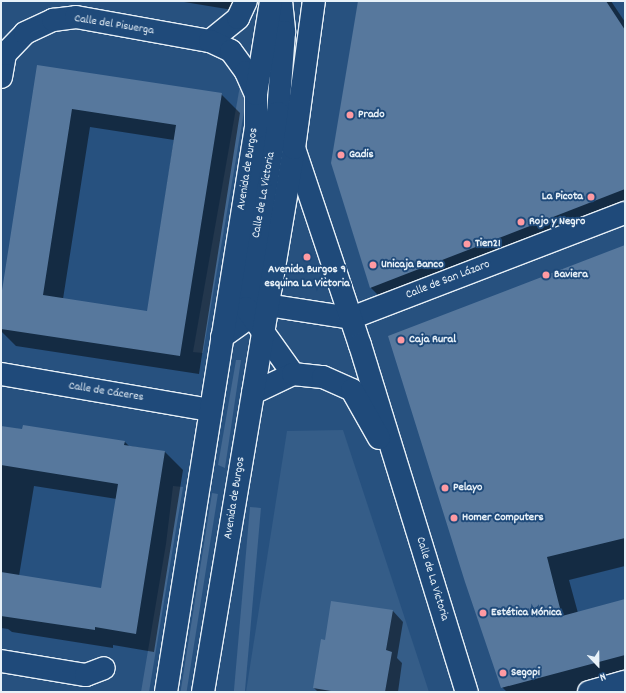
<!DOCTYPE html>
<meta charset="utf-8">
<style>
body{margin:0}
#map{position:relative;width:626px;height:693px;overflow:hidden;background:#27517f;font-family:Dekko,sans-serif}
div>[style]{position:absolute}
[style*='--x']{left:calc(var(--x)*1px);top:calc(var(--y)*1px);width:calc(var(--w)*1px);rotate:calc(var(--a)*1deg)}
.built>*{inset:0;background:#355d88}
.green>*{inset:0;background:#436891;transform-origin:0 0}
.shadow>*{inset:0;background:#0007}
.building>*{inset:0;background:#57789d}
.roads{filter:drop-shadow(1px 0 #e8f1f8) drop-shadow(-1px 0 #e8f1f8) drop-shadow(0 1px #e8f1f8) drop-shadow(0 -1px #e8f1f8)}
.minor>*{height:22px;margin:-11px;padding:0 11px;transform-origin:11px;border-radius:11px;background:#1f4a7a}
.tertiary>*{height:22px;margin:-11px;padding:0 11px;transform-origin:11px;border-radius:11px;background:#1f4a7a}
.trunk>*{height:22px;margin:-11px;padding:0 11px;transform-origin:11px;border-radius:11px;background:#1f4a7a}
.dots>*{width:11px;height:11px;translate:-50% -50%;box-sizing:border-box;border:2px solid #1f4a7a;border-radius:50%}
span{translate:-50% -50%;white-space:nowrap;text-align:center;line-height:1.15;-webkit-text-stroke:4px #1f4a7a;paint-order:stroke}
.street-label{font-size:12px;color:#e8f1f8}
.poi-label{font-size:12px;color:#e8f1f8;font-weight:700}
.left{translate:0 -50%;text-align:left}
.right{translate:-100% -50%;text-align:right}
.frame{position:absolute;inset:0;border:2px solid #e8f1f8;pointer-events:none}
.north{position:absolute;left:578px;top:645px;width:40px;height:40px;-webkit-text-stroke:3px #1f4a7a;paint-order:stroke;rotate:158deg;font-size:11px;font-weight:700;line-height:16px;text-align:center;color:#e8f1f8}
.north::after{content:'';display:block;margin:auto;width:14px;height:18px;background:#e8f1f8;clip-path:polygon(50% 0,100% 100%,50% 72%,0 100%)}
</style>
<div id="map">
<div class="built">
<div style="clip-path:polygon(343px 430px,429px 692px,246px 692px,287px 431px)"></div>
</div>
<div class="green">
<div style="clip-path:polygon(241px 80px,247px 94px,203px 353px,193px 352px)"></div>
<div style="clip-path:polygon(236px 360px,241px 360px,225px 468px,218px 465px)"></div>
<div style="clip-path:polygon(173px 486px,183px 487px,149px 692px,141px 692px,166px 544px)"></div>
<div style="left:212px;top:493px;width:6px;height:202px;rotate:9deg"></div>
<div style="left:250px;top:507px;width:11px;height:188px;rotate:5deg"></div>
</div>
<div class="shadow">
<div style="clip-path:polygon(178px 1px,246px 1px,245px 12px)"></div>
<div style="clip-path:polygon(359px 1px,611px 1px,625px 22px,625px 215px,390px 307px,371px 288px,332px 163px)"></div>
<div style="clip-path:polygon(evenodd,38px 66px,221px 94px,240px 113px,199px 374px,16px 346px,1px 331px,1px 303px,38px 66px,90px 127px,174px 140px,148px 312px,63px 299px,90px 127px)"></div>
<div style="clip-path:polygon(625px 245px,625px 566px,569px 580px,578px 613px,625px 601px,625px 684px,593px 692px,507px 692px,502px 687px)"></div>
<div style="clip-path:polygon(evenodd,1px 427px,125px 442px,129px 446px,165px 452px,183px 470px,154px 652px,113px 645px,113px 648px,12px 632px,8px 629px,1px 628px,1px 427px,34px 486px,117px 499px,102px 589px,19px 576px,34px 486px)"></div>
<div style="clip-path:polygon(332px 602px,393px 611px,403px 622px,397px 658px,402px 663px,398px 692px,318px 692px,314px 688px,326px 641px)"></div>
</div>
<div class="building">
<div style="clip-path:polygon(358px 1px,606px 1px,625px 30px,625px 189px,370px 288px,331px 163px)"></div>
<div style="clip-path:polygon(evenodd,37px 65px,222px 93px,180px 356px,1px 329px,1px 297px,37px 65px,72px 109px,176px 125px,147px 311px,43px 295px,72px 109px)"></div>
<div style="clip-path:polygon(625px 245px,625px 538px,547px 557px,562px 616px,625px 599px,625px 655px,501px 688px,465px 582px,388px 336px)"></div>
<div style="clip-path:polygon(23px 425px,125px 441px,124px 445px,165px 451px,136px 634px,95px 627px,95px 630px,1px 616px,1px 572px,101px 588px,118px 484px,1px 465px,1px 426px,22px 429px)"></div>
<div style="clip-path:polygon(331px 601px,393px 610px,386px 650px,392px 652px,385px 692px,337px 692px,313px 688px,321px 639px,325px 640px)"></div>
</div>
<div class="roads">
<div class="minor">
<div style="--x:222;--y:337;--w:55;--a:-35.4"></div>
<div style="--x:267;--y:305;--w:85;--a:8.8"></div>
<div style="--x:351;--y:318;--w:293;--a:-21"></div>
<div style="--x:1;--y:374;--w:212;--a:9.8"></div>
<div style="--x:1;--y:661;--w:86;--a:9.4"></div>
<div style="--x:86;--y:675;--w:19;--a:-21"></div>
<div style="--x:589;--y:692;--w:37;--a:-16"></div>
</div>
<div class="tertiary">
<div style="--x:281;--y:1;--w:31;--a:84"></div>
<div style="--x:284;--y:32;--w:81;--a:94.2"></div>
<div style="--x:278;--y:113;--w:198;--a:99.3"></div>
<div style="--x:246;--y:308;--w:81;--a:54.5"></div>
<div style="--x:210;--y:41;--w:36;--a:-39"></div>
<div style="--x:238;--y:18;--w:19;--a:-65"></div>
<div style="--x:1;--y:77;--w:23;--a:-80"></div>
<div style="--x:5;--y:54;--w:29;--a:-46"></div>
<div style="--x:25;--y:33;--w:31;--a:-25"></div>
<div style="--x:53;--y:20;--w:23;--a:-7"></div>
<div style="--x:76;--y:17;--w:136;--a:10.2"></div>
<div style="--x:210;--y:41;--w:23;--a:25"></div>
<div style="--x:231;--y:51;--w:26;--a:54"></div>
<div style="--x:246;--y:72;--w:24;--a:66"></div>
<div style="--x:294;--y:148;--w:208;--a:71.5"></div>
<div style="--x:360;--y:345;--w:363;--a:72.9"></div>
<div style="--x:253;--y:393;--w:44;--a:-25.4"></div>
<div style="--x:293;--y:374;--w:30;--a:6"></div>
<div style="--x:323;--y:377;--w:32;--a:24"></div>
<div style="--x:352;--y:390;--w:55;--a:60.6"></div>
</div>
<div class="trunk">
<div style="--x:166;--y:692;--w:572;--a:-80.95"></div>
<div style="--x:256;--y:127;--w:33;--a:-90"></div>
<div style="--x:256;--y:94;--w:94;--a:-80.8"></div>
<div style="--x:203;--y:692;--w:552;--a:-80.5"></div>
<div style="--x:294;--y:148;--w:148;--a:-82.3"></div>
</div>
</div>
<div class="dots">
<div style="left:350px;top:115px;background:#ff9aa2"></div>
<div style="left:341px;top:155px;background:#ff9aa2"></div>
<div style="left:591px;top:197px;background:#ff9aa2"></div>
<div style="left:521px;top:222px;background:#ff9aa2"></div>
<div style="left:467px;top:244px;background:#ff9aa2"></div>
<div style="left:307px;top:257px;background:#ff9aa2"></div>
<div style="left:373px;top:265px;background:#ff9aa2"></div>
<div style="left:546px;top:275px;background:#ff9aa2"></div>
<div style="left:401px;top:340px;background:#ff9aa2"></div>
<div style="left:445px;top:488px;background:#ff9aa2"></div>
<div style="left:454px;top:518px;background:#ff9aa2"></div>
<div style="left:483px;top:613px;background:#ff9aa2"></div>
<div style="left:503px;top:673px;background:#ff9aa2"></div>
</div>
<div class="street-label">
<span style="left:114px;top:25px;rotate:9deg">Calle del Pisuerga</span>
<span style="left:248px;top:169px;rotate:-81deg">Avenida de Burgos</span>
<span style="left:264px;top:195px;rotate:-80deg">Calle de La Victoria</span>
<span style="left:448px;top:280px;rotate:-21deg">Calle de San Lázaro</span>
<span style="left:106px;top:392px;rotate:9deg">Calle de Cáceres</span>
<span style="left:235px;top:498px;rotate:-81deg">Avenida de Burgos</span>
<span style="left:432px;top:579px;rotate:73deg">Calle de La Victoria</span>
</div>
<div class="poi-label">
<span class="left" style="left:358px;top:115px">Prado</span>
<span class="left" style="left:349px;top:155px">Gadis</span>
<span class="right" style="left:583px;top:197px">La Picota</span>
<span class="left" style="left:529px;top:222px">Rojo y Negro</span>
<span class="left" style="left:475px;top:244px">Tien21</span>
<span class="left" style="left:381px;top:265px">Unicaja Banco</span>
<span style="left:307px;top:277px">Avenida Burgos 9<br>esquina La Victoria</span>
<span class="left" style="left:554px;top:275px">Baviera</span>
<span class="left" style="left:409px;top:340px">Caja Rural</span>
<span class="left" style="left:453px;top:488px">Pelayo</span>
<span class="left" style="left:462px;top:518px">Homer Computers</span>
<span class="left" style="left:491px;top:613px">Estética Mónica</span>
<span class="left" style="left:511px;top:673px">Segopi</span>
</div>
<div class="frame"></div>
<div class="north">N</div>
</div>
